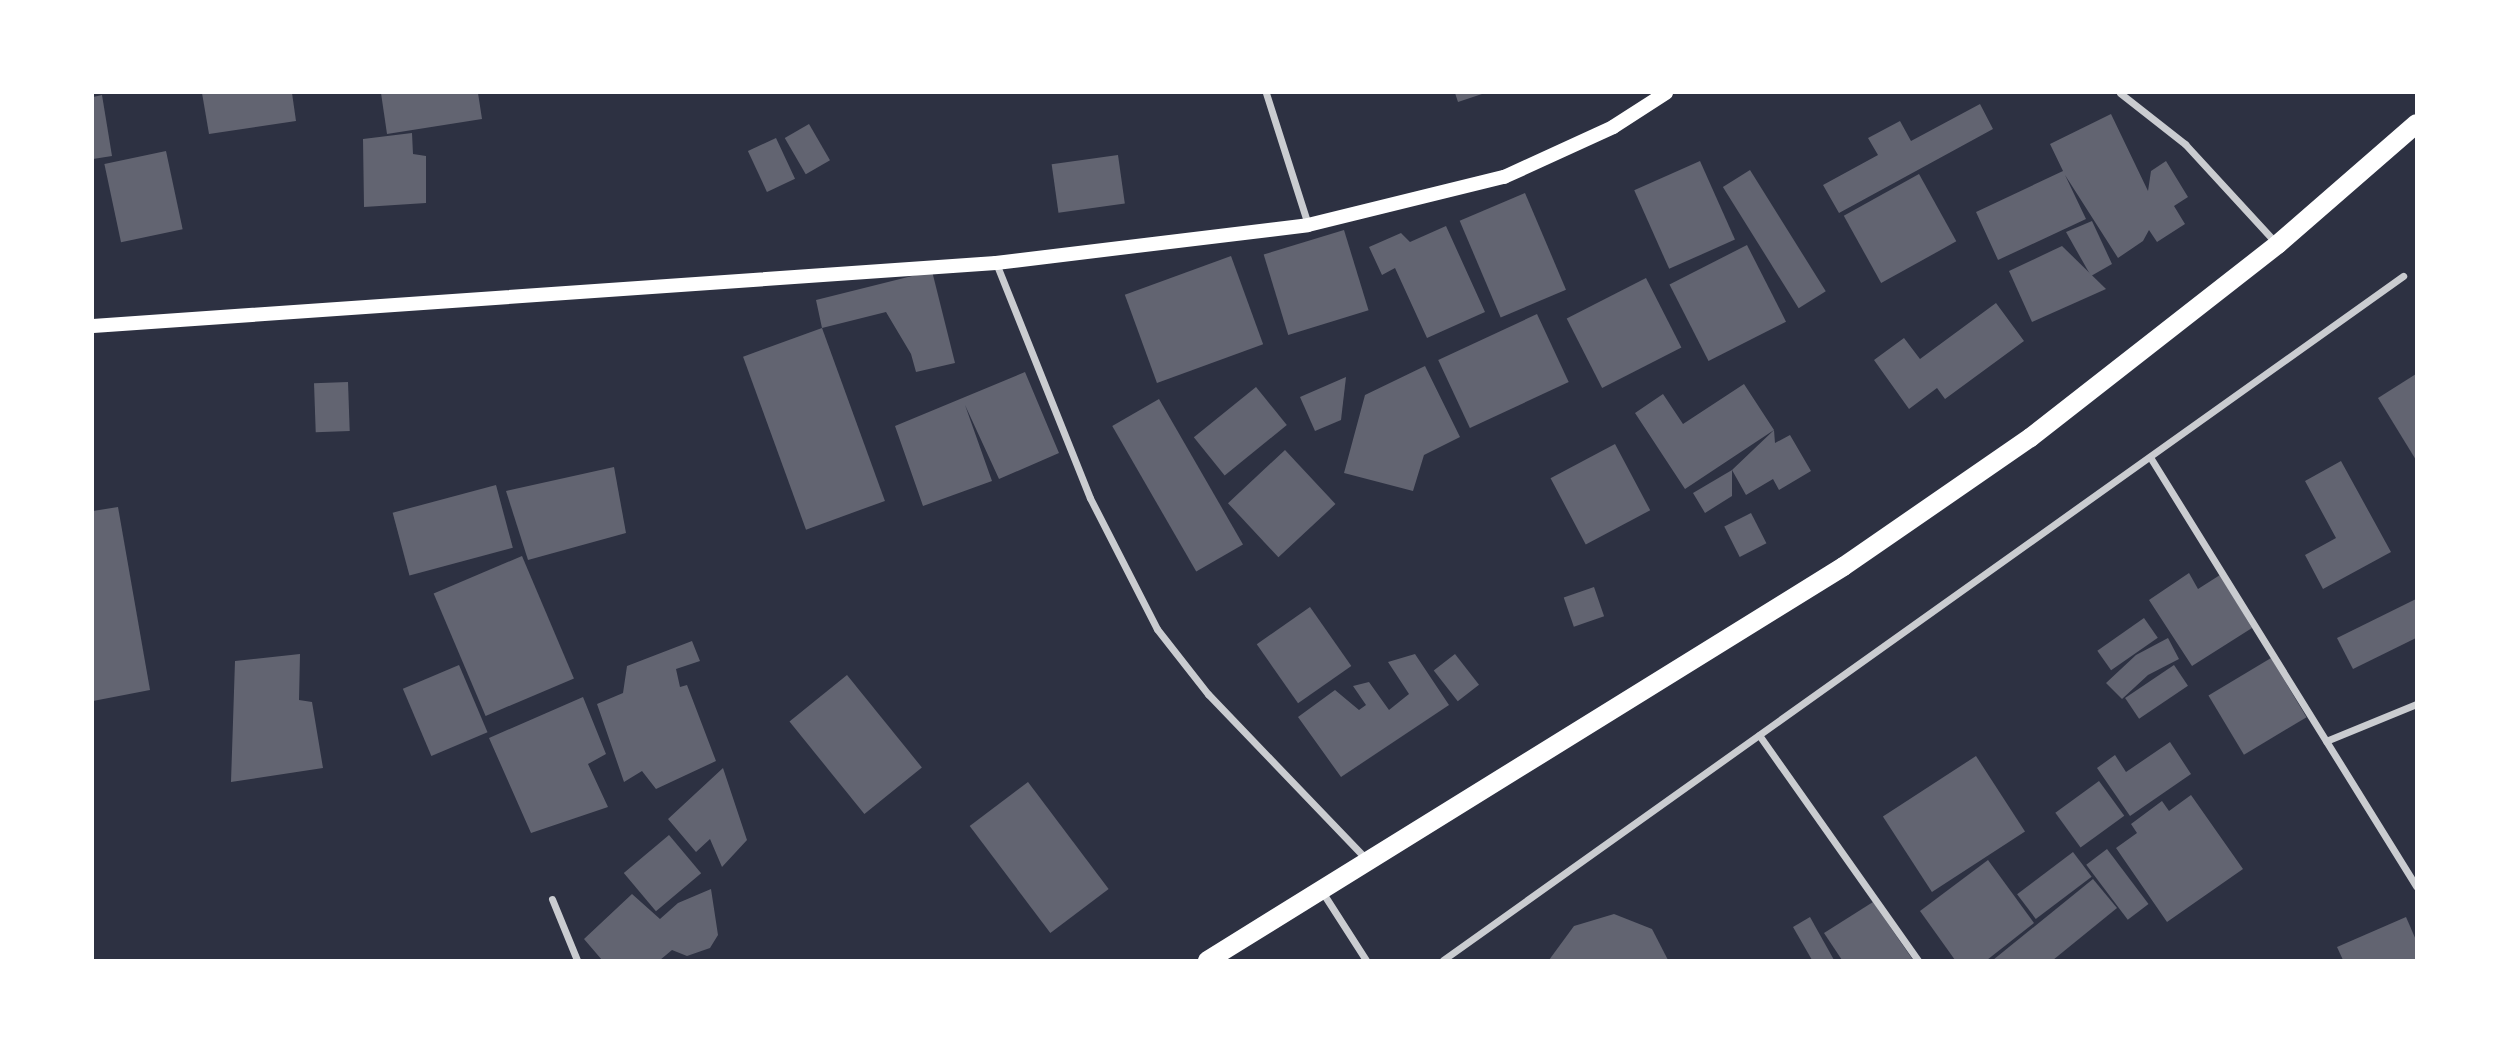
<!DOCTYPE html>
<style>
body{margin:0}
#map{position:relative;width:2509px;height:1053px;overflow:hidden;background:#2d3142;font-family:"Exo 2",sans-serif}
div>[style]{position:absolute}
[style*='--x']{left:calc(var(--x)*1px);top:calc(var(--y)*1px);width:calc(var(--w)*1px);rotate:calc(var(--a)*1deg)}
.building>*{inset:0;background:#626471;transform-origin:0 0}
.minor>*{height:7px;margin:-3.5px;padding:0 3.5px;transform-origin:3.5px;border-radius:3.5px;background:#caccd0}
.secondary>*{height:14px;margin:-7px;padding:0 7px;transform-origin:7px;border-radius:7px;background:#fff}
.trunk>*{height:19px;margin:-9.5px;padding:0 9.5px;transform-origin:9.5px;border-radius:9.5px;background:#fff}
span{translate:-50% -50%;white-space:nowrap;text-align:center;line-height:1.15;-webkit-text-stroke:6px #fff;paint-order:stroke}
.frame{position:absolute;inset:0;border:94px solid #fff;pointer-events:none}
</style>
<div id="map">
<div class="building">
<div style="clip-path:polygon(202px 93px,292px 93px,296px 121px,209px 134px)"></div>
<div style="clip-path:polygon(381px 93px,478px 93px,482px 119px,387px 134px)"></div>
<div style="clip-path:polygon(1455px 93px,1485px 93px,1458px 102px)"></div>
<div style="clip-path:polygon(102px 95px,112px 156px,93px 159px,93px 97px)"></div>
<div style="clip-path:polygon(1980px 104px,1993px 129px,1839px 213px,1823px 185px,1878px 155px,1868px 138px,1900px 121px,1911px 141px)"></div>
<div style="clip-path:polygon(2111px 114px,2148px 191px,2151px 171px,2166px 161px,2188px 197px,2174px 206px,2185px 224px,2157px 242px,2149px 230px,2143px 241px,2118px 258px,2065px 175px,2086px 219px,1998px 260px,1976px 212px,2063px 171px,2050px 144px)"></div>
<div style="left:809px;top:124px;width:42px;height:28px;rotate:60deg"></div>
<div style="clip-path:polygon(412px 133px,413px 154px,426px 156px,426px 203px,364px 207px,363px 139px)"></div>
<div style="left:776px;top:138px;width:45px;height:31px;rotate:65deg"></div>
<div style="left:166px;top:151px;width:80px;height:63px;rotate:78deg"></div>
<div style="left:1118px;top:155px;width:49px;height:67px;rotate:82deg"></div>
<div style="left:1700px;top:161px;width:86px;height:72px;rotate:66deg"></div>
<div style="left:1750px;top:170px;width:143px;height:32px;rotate:58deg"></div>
<div style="left:1919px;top:174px;width:77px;height:86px;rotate:61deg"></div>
<div style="left:1525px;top:193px;width:105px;height:71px;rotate:67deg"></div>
<div style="clip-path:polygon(2092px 221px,2112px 264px,2091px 276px,2066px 232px)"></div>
<div style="clip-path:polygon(1446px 226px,1485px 312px,1427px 338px,1395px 268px,1382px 275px,1369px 247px,1401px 233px,1410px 242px)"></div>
<div style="left:1344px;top:230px;width:84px;height:84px;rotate:73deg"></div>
<div style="left:1747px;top:245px;width:86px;height:87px;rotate:63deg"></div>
<div style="clip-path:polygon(2062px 246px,2106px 289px,2032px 322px,2009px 271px)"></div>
<div style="left:1231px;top:256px;width:94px;height:113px;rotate:70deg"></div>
<div style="clip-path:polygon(932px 271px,955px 363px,916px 372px,911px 354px,886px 312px,822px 328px,816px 300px)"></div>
<div style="left:1646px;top:278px;width:78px;height:89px;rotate:63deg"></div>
<div style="clip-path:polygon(1996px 303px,2024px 341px,1945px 399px,1937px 388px,1909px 409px,1874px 360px,1904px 338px,1920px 359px)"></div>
<div style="left:1537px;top:314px;width:75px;height:109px;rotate:65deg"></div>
<div style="left:822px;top:328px;width:184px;height:84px;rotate:70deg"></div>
<div style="clip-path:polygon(1425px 366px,1460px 437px,1424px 455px,1413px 491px,1344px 473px,1365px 395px)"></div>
<div style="clip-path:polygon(1025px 372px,1059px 453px,999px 479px,965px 405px,992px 481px,923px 506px,895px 426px)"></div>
<div style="clip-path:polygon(2416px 374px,2416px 460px,2378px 398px)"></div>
<div style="clip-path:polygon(1346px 377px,1341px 420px,1315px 431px,1300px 397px)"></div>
<div style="left:348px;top:382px;width:49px;height:34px;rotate:88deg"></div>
<div style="clip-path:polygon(1744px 384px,1774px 430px,1685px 489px,1635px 413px,1663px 394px,1683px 424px)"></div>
<div style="left:1256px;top:387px;width:49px;height:80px;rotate:51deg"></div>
<div style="left:1159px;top:399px;width:168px;height:54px;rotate:60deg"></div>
<div style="clip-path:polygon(1774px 430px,1775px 443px,1790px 435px,1811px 471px,1779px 490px,1773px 479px,1746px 495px,1732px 470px)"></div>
<div style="left:1615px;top:444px;width:75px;height:73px;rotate:62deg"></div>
<div style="left:1285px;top:450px;width:74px;height:78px;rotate:47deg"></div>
<div style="clip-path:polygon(2341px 461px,2391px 552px,2323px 589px,2305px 555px,2336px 538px,2305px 481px)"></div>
<div style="clip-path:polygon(614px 467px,626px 533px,528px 560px,506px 491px)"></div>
<div style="clip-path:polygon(1732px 470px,1732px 496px,1705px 513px,1693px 493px)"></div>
<div style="left:496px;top:485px;width:65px;height:107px;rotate:75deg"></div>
<div style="clip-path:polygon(118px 507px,150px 690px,93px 701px,93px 511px)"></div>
<div style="left:1751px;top:513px;width:34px;height:30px;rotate:63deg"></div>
<div style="left:522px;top:556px;width:133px;height:96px;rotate:67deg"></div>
<div style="clip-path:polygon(2189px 573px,2198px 589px,2220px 575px,2252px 628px,2192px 666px,2149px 600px)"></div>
<div style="left:1594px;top:587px;width:31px;height:32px;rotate:71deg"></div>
<div style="clip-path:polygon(2416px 599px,2416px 638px,2353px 669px,2337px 638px)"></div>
<div style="left:1310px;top:607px;width:72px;height:65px;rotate:55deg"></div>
<div style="left:2144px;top:618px;width:24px;height:57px;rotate:55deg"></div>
<div style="clip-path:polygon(2168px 638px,2179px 659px,2148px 675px,2122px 699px,2106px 683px,2136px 655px)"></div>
<div style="clip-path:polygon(692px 641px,700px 661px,676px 669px,680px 687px,687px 685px,716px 761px,656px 789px,642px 771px,624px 782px,597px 704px,623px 693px,627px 666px)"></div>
<div style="clip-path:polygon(300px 654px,299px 700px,312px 702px,323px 768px,231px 782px,235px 661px)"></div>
<div style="clip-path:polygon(1415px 654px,1449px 705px,1341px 777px,1298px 717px,1335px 690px,1359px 710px,1366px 705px,1353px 686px,1369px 682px,1389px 710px,1409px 694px,1388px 662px)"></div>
<div style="left:1455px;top:654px;width:39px;height:27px;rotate:52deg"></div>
<div style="left:2271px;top:658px;width:69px;height:73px;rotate:59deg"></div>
<div style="left:459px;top:665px;width:73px;height:61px;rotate:67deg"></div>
<div style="left:2174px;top:665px;width:25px;height:59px;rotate:56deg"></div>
<div style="left:847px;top:675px;width:119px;height:74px;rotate:51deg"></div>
<div style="clip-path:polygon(583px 697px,606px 754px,588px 764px,608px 807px,531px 833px,489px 738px)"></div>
<div style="clip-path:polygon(2170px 742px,2191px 774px,2130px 816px,2097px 768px,2115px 755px,2126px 772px)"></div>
<div style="left:1976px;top:756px;width:90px;height:111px;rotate:57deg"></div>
<div style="clip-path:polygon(723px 768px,747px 840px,722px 867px,710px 839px,696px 852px,668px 819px)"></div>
<div style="left:2099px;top:781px;width:43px;height:54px;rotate:54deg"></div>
<div style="left:1028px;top:782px;width:134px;height:73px;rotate:53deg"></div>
<div style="clip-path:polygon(2191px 795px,2243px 869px,2167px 922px,2116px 848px,2137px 833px,2131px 824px,2162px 801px,2169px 811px)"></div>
<div style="left:669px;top:835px;width:50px;height:59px;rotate:50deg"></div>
<div style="left:2107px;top:849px;width:69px;height:26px;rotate:53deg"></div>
<div style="left:2073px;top:852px;width:31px;height:70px;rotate:53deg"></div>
<div style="clip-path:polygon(1988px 860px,2034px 923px,1987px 960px,1955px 960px,1920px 911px)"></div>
<div style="clip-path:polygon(2093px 879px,2117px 908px,2053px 960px,1993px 960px)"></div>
<div style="clip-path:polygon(711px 889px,718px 935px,710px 948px,687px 956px,672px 950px,660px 960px,602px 960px,584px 939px,632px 894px,660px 919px,678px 903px)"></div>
<div style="clip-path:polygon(1873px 902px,1913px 960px,1842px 960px,1824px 933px)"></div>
<div style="clip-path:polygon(1614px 914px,1652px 929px,1668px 960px,1549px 960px,1574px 926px)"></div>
<div style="clip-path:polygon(1810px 917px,1834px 960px,1812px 960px,1793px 927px)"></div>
<div style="clip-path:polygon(2406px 917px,2416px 940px,2416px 960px,2343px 960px,2337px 947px)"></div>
</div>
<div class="minor">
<div style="--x:1266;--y:93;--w:139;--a:72.3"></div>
<div style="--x:2120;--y:93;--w:83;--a:38.1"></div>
<div style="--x:2185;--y:144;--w:134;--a:47.4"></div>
<div style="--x:996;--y:263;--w:253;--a:68.2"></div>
<div style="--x:1090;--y:498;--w:147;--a:62.9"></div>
<div style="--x:1157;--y:629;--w:83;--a:51.9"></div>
<div style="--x:1208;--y:694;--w:230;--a:46.2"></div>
<div style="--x:2150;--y:457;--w:505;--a:58.2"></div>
<div style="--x:1759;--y:735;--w:276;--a:54.8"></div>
<div style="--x:2326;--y:741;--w:97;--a:-22.3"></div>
<div style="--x:1321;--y:890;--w:83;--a:57.3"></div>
<div style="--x:552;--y:899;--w:66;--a:67.7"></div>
<div style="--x:1443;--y:960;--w:1179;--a:-35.47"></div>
</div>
<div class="secondary">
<div style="--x:93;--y:326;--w:905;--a:-3.99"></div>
<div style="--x:996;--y:263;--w:314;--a:-6.9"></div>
<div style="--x:1308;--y:225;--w:202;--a:-13.8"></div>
<div style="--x:1504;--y:177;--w:120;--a:-24.6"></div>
<div style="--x:1613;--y:127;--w:63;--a:-32.7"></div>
</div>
<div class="trunk">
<div style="--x:1207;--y:960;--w:748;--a:-31.78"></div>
<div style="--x:1843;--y:566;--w:227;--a:-34.6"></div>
<div style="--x:2030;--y:437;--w:313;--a:-38"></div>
<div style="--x:2277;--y:244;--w:184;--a:-41"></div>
</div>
<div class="frame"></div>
</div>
